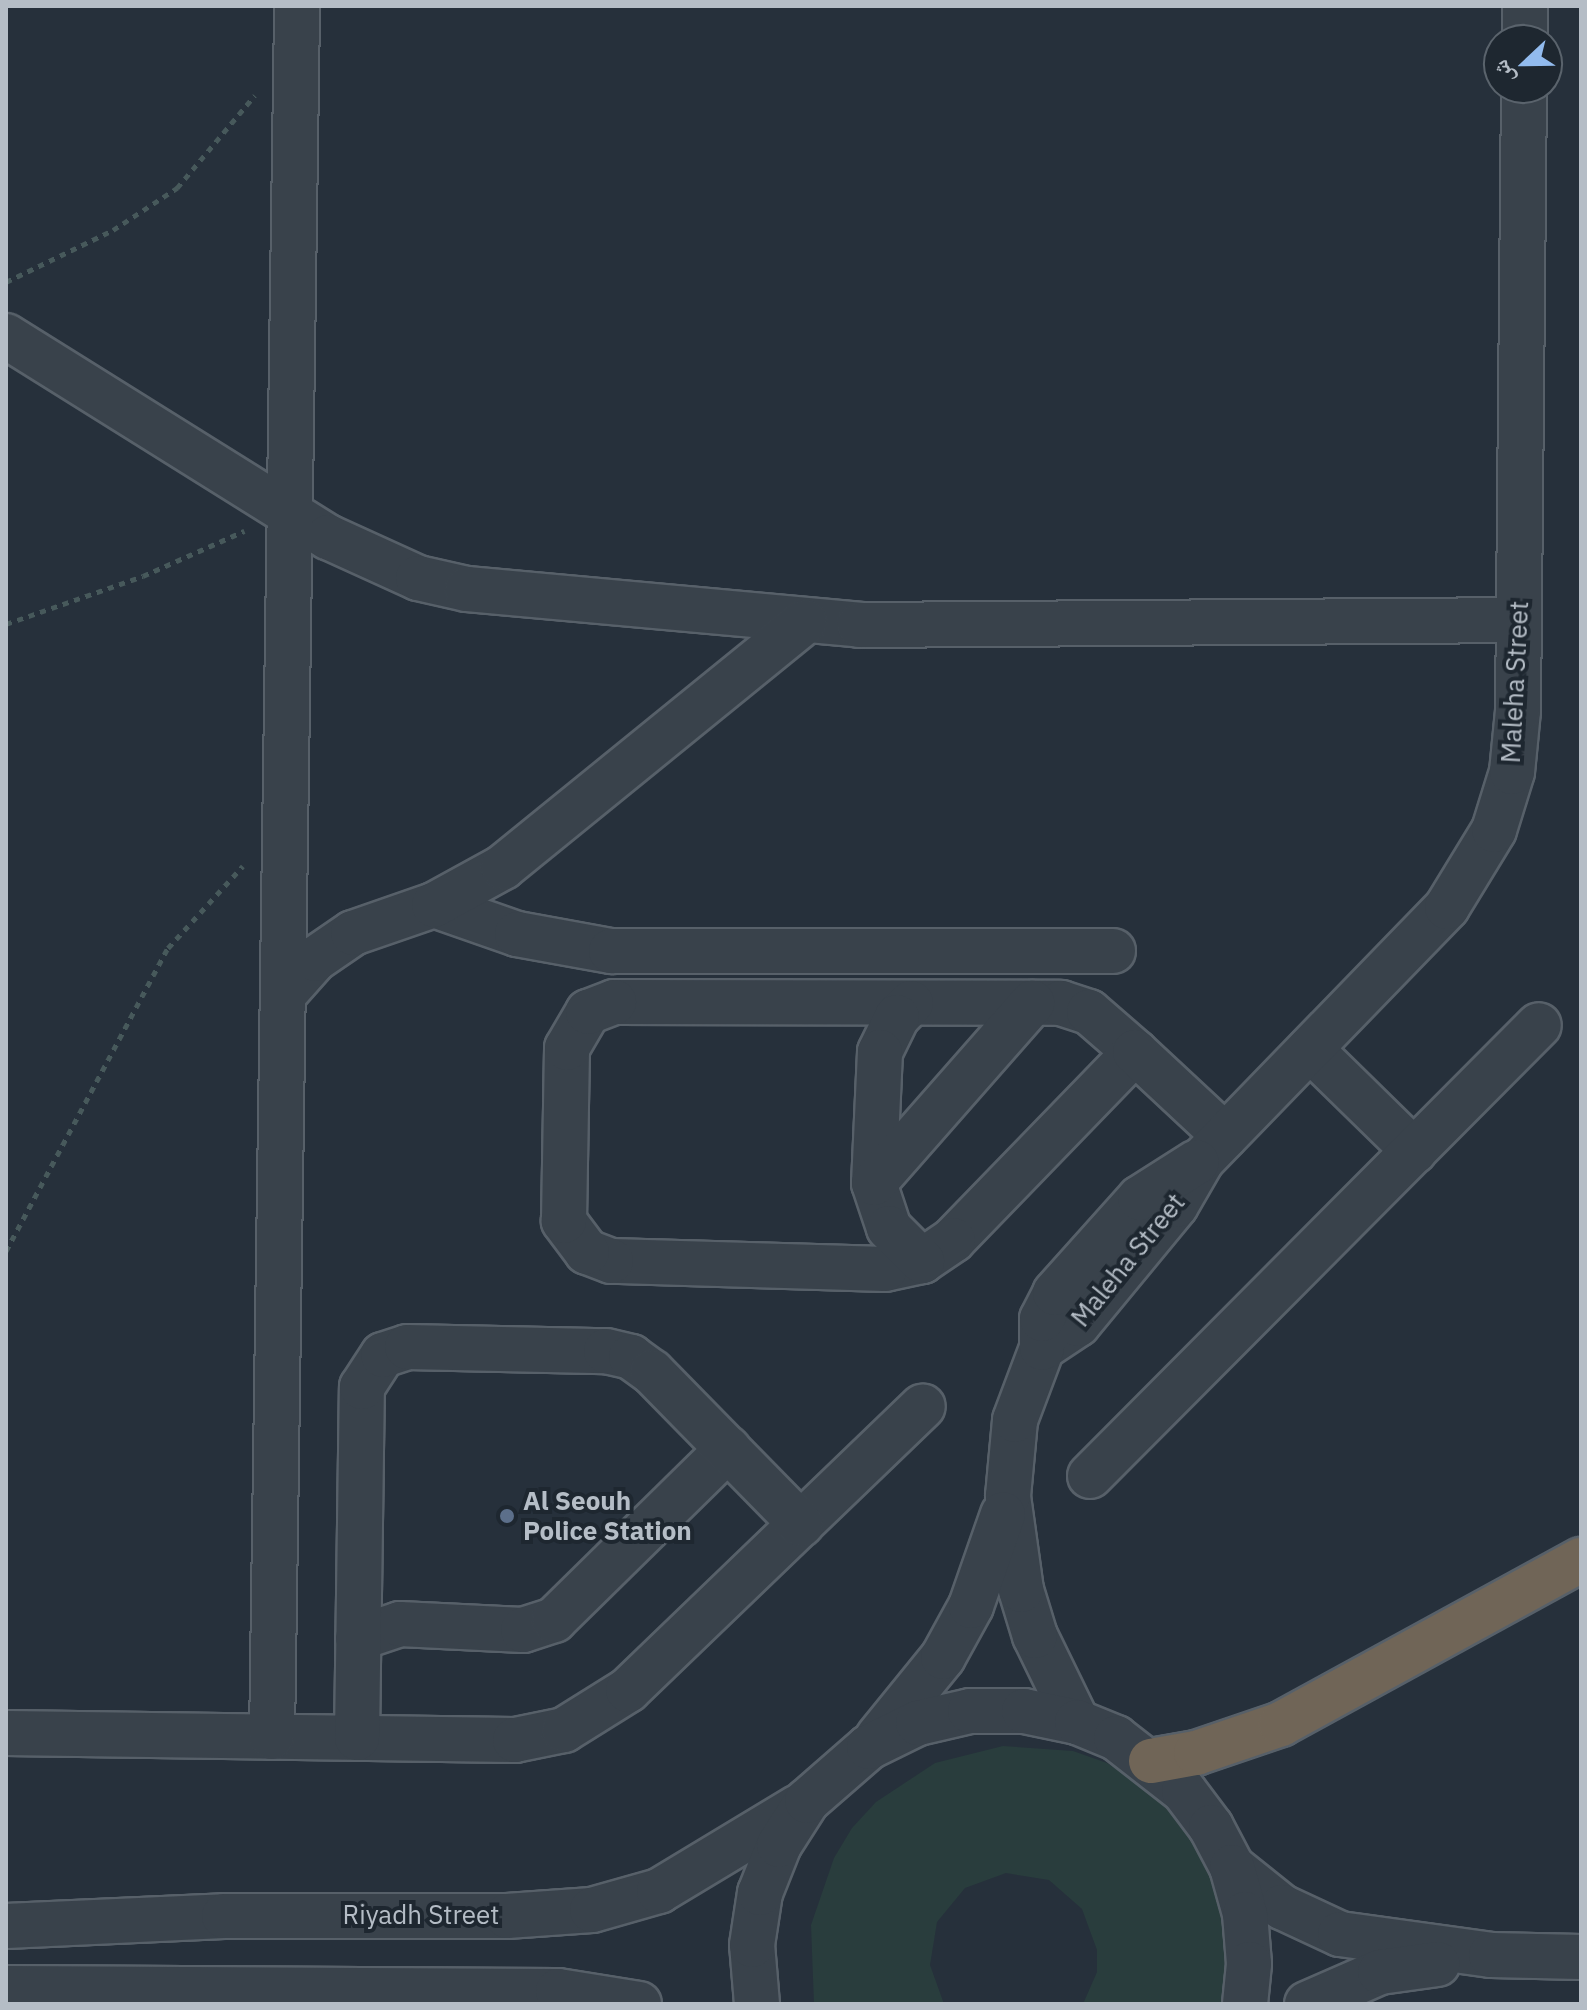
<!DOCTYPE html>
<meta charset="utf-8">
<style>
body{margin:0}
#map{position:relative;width:1587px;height:2010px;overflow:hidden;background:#26303b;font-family:"IBM Plex Sans","Noto Naskh Arabic",sans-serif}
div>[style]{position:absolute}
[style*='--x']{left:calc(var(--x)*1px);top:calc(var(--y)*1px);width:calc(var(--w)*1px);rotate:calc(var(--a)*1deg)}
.green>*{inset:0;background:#293d3d}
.path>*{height:5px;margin-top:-2.5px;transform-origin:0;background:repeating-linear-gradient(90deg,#47595b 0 6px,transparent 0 12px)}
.roads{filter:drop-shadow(2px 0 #576069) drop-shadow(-2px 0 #576069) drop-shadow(0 2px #576069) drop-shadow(0 -2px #576069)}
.minor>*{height:44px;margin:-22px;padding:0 22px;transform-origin:22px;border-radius:22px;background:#39424b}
.highway>*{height:44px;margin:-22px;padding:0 22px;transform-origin:22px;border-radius:22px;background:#706557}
.dots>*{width:22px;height:22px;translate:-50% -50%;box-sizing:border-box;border:4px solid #1e2730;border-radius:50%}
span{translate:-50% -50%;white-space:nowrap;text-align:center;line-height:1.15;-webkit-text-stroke:8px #1e2730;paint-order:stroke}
.street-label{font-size:26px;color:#b5bdc6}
.poi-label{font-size:26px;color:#b5bdc6;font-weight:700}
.left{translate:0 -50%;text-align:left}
.frame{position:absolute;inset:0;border:8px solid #b5bdc6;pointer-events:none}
.north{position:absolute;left:1483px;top:24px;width:80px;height:80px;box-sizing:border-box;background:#1e2730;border:2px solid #5a636c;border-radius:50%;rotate:248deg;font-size:22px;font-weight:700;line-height:32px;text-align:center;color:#b5bdc6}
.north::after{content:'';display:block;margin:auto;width:28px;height:36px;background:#92bbee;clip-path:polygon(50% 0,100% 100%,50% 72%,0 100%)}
</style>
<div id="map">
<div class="green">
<div style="clip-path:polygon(1003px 1746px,1073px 1751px,1107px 1763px,1166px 1801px,1190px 1827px,1224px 1889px,1231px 2004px,1083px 2004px,1097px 1972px,1097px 1950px,1082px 1909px,1049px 1880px,1006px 1873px,965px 1888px,937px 1922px,930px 1965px,944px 2004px,814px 2004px,811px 1925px,834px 1858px,852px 1828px,876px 1802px,935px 1763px)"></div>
</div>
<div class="path">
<div style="--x:6;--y:282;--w:119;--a:-25.9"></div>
<div style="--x:113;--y:230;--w:77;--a:-33.3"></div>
<div style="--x:177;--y:188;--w:121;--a:-50"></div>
<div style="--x:6;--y:624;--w:145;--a:-19.3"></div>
<div style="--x:143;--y:576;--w:111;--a:-24"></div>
<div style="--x:6;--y:1251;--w:344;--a:-61.9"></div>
<div style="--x:168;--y:948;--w:111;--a:-47.6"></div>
</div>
<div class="roads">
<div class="minor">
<div style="--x:1525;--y:40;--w:34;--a:-90"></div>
<div style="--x:6;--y:336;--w:380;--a:32"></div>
<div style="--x:328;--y:537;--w:99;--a:24.5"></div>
<div style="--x:418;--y:578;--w:50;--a:12.7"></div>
<div style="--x:467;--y:589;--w:394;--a:5.2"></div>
<div style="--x:859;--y:625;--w:660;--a:-0.43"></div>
<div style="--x:434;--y:905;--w:88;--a:19.3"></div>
<div style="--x:517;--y:934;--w:96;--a:10.3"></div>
<div style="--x:611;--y:951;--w:502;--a:0"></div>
<div style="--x:284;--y:994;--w:47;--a:-48.5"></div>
<div style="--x:315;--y:959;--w:46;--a:-34.4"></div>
<div style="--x:353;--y:933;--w:86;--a:-19.1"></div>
<div style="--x:434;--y:905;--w:79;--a:-28.8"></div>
<div style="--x:503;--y:867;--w:389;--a:-39.1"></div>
<div style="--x:614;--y:1002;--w:447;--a:0.1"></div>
<div style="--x:1061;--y:1003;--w:29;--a:18"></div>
<div style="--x:1089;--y:1012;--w:61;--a:41"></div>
<div style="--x:1135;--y:1052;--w:262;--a:134.1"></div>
<div style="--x:953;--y:1240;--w:37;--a:146"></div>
<div style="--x:922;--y:1261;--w:38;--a:168"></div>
<div style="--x:885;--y:1269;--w:274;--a:-178.3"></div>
<div style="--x:611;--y:1261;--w:26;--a:-159"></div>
<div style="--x:587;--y:1252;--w:39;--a:-127"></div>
<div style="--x:564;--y:1221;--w:173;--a:-89"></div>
<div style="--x:567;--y:1048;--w:42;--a:-59.7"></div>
<div style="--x:588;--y:1012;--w:28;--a:-21"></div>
<div style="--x:911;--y:1003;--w:20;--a:135"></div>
<div style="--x:897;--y:1017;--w:39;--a:116"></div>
<div style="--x:880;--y:1052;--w:131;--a:92.6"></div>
<div style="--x:874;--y:1183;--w:47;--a:71.6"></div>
<div style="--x:889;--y:1228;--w:47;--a:45"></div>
<div style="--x:1310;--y:1049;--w:146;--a:44.4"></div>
<div style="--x:1135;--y:1052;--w:123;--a:43"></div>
<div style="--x:874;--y:1183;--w:240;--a:-48.7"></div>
<div style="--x:1042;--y:1348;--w:43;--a:-33.7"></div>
<div style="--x:1078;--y:1324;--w:154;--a:-50.5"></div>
<div style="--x:1176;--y:1205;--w:52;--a:-60"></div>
<div style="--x:1202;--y:1160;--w:352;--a:-45.9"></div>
<div style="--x:1447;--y:907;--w:90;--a:-58.6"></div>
<div style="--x:1494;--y:830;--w:61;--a:-72.8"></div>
<div style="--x:1512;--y:772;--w:61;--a:-84.4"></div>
<div style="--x:1518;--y:711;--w:623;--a:-89.45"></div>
<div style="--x:1090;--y:1476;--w:636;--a:-45.13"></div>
<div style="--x:358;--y:1638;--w:44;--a:-18.4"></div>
<div style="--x:400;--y:1624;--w:123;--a:2.8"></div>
<div style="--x:523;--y:1630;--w:33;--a:-18"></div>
<div style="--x:554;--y:1620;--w:244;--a:-44.5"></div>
<div style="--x:1077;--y:1722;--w:96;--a:-116"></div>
<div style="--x:1035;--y:1636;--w:48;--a:-106.9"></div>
<div style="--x:1021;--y:1590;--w:95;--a:-97.9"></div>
<div style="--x:1008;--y:1496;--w:76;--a:-84.7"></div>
<div style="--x:1015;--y:1420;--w:77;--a:-69.4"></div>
<div style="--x:1042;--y:1348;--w:29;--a:-90"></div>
<div style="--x:1042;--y:1319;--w:29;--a:-63"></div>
<div style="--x:1055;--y:1293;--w:127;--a:-48.2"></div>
<div style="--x:1140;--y:1198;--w:67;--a:-32.3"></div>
<div style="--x:6;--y:1733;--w:509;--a:0.79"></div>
<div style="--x:515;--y:1740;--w:50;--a:-11.5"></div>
<div style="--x:564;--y:1730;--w:75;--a:-32"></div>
<div style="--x:628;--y:1690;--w:409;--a:-43.9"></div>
<div style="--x:272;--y:1737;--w:1731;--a:-89.17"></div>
<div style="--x:878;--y:1737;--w:103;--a:-50.9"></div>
<div style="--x:943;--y:1657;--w:58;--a:-61.2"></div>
<div style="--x:971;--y:1606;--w:97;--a:-70.8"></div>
<div style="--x:357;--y:1738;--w:351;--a:-89.2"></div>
<div style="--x:362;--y:1387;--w:38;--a:-57"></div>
<div style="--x:383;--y:1355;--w:25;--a:-18"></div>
<div style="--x:407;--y:1347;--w:199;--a:1.2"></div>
<div style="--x:606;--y:1351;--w:26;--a:13"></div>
<div style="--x:631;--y:1357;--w:26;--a:36"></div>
<div style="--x:652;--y:1372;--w:213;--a:45.6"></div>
<div style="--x:1232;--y:1867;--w:64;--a:38.7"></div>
<div style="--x:1282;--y:1907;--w:64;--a:25"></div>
<div style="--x:1340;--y:1934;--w:152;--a:7.9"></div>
<div style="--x:1491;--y:1955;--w:90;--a:1.3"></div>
<div style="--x:6;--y:1926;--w:218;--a:-2.6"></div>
<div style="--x:224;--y:1916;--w:283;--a:0"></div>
<div style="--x:507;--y:1916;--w:85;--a:-4"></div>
<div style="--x:592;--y:1910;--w:70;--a:-15.8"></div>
<div style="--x:659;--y:1891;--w:162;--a:-31.1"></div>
<div style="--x:6;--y:1988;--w:552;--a:0.31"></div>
<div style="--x:558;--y:1991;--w:82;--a:9.1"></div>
<div style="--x:757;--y:2004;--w:59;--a:-94.8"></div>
<div style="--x:752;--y:1945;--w:53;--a:-81.3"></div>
<div style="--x:760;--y:1893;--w:52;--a:-68.4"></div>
<div style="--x:779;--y:1845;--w:52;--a:-57.5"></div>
<div style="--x:807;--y:1801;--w:82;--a:-41.1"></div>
<div style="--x:869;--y:1747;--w:55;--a:-26.1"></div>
<div style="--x:918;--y:1723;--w:53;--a:-13"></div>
<div style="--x:970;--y:1711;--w:54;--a:0"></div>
<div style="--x:1024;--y:1711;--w:54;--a:11.7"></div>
<div style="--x:1077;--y:1722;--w:42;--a:22.3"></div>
<div style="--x:1116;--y:1738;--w:86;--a:37.9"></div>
<div style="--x:1184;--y:1791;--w:45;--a:53.1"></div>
<div style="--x:1211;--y:1827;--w:45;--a:62.3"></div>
<div style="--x:1232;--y:1867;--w:49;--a:74.5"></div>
<div style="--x:1245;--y:1914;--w:50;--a:85.4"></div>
<div style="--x:1249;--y:1964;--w:40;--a:95.7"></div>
<div style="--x:1307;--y:2004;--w:80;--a:-23.7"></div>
<div style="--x:1380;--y:1972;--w:58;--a:-8"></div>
</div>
<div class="highway">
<div style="--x:1151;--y:1761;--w:46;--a:-10.1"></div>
<div style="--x:1196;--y:1753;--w:90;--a:-18.8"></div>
<div style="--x:1281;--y:1724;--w:342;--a:-28.7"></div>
</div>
</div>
<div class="dots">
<div style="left:507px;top:1516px;background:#5c6f8a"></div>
</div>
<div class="street-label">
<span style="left:1515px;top:682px;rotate:-87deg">Maleha Street</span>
<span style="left:1128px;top:1260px;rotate:-51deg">Maleha Street</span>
<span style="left:421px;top:1915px">Riyadh Street</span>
</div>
<div class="poi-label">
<span class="left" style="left:523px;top:1516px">Al Seouh<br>Police Station</span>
</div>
<div class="frame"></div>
<div class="north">ش</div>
</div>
